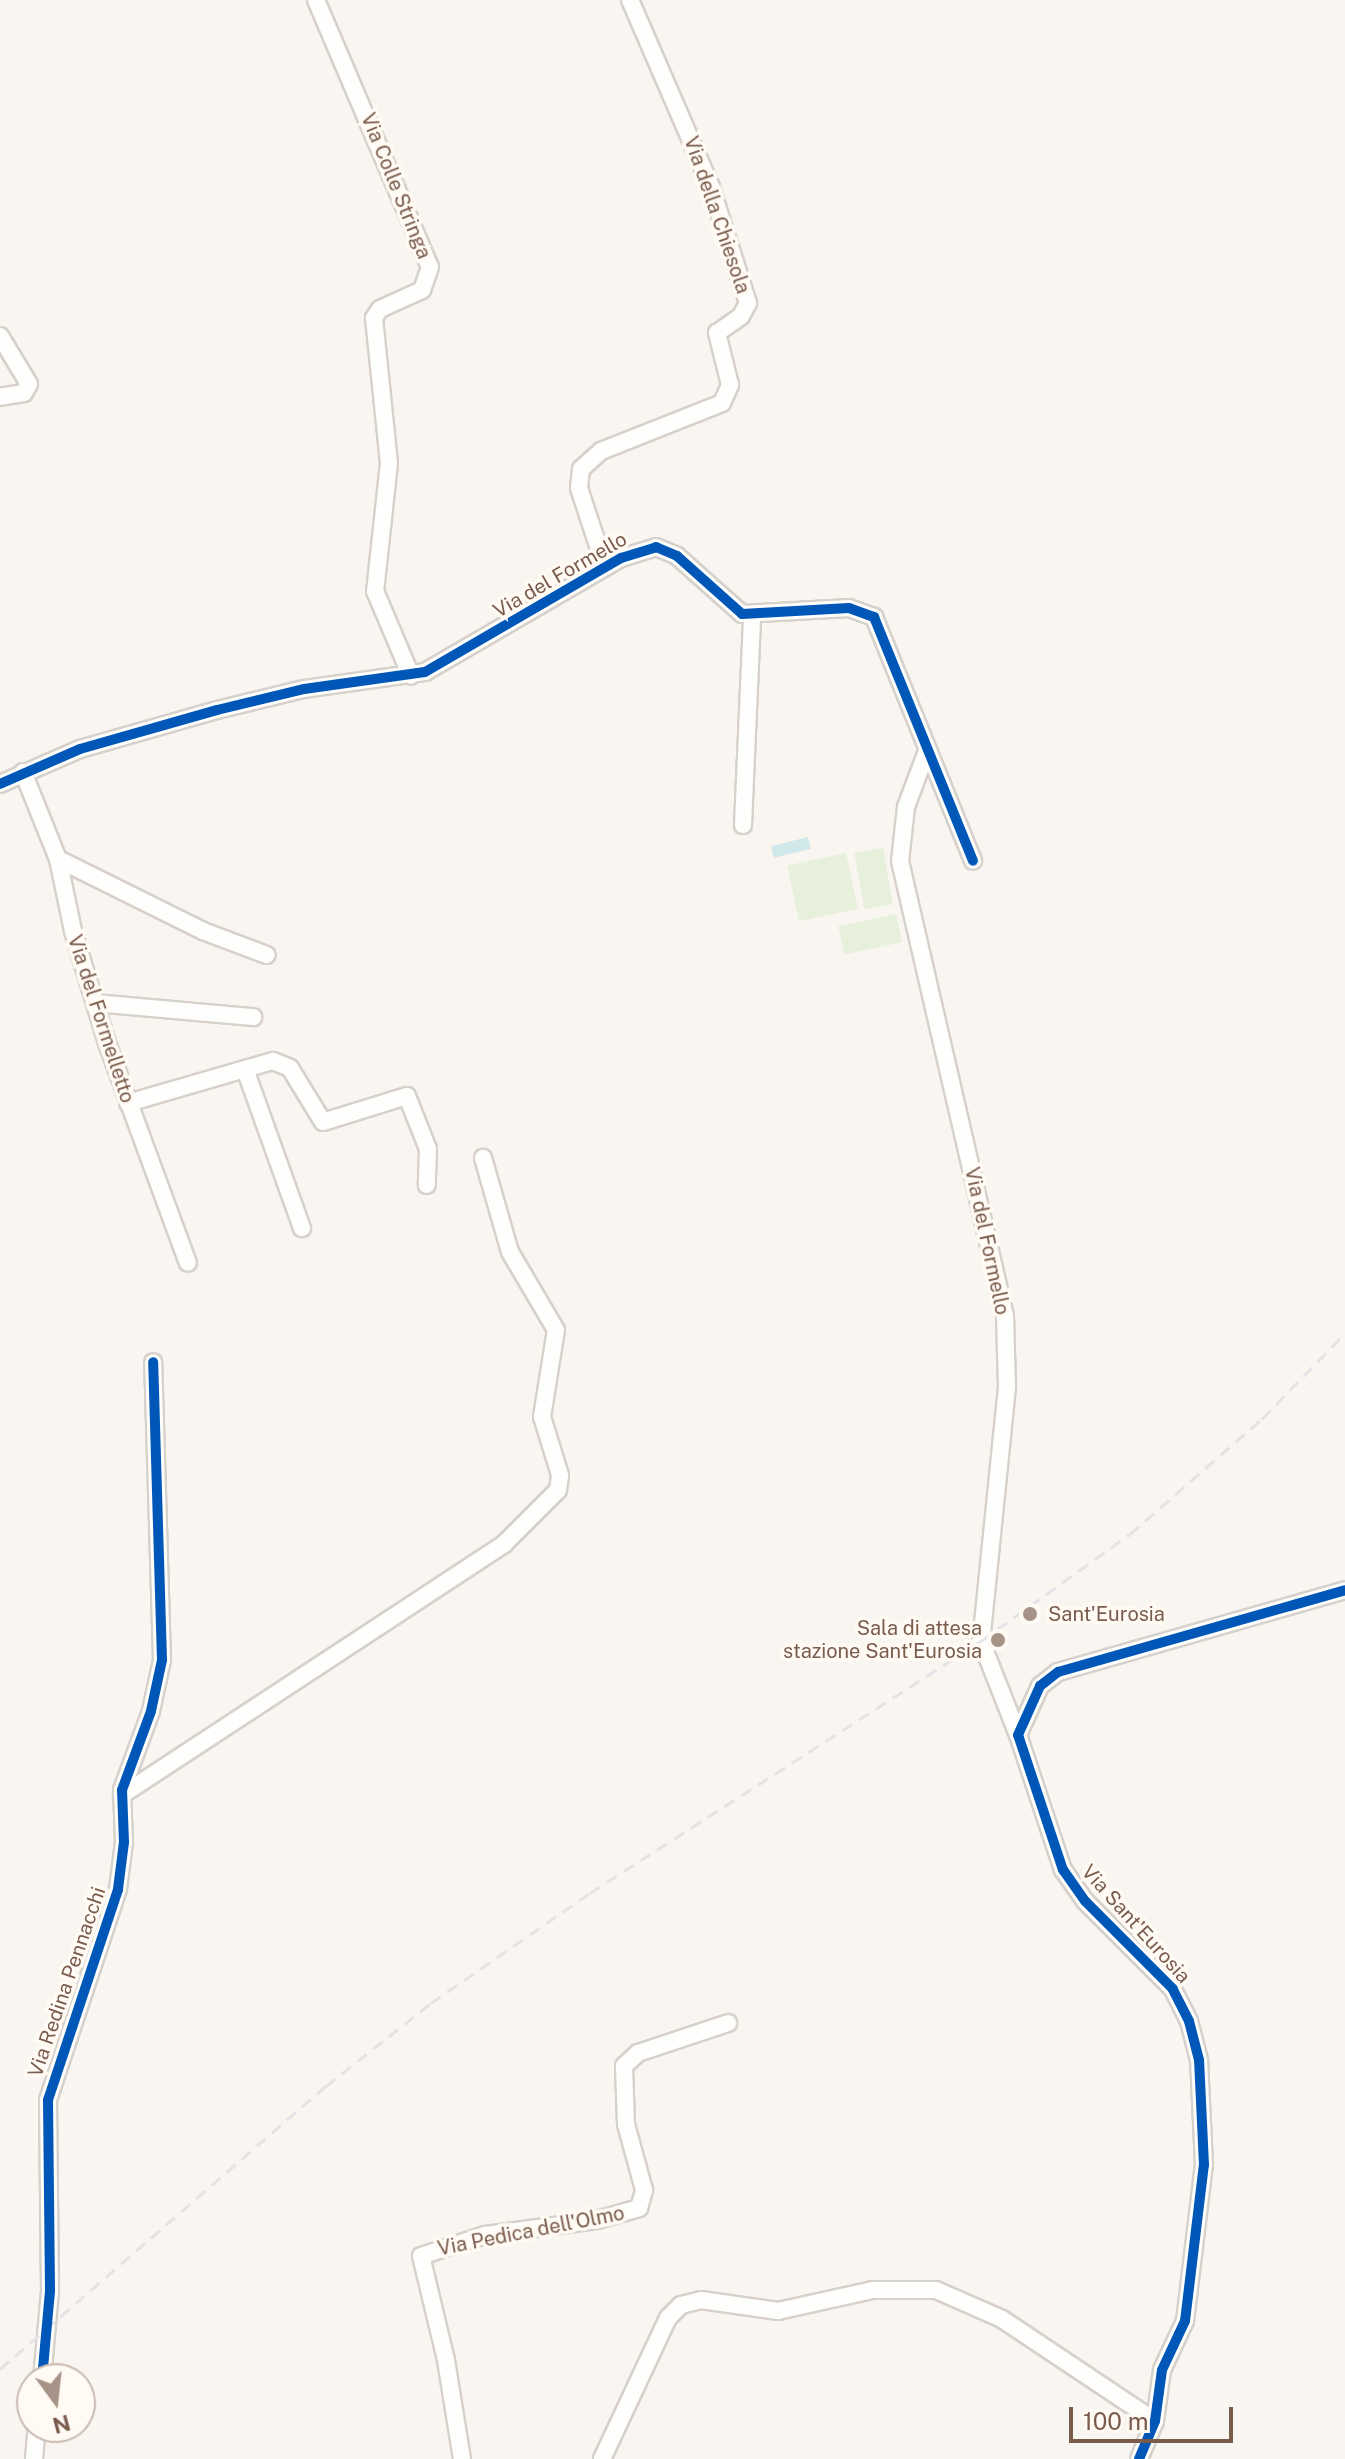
<!DOCTYPE html>
<style>
body{margin:0}
#map{position:relative;width:1345px;height:2459px;overflow:hidden;background:#f9f5f0;font-family:"Public Sans",sans-serif}
div>[style]{position:absolute}
[style*='--x']{left:calc(var(--x)*1px);top:calc(var(--y)*1px);width:calc(var(--w)*1px);rotate:calc(var(--a)*1deg)}
.green>*{inset:0;background:#e7f0db;transform-origin:0 0}
.water>*{inset:0;background:#d0e8ea;transform-origin:0 0}
.roads{filter:drop-shadow(2px 0 #d7d1cb) drop-shadow(-2px 0 #d7d1cb) drop-shadow(0 2px #d7d1cb) drop-shadow(0 -2px #d7d1cb)}
.minor>*{height:16px;margin:-8px;padding:0 8px;transform-origin:8px;border-radius:8px;background:#fefefd}
.rail>*{height:3px;margin-top:-1.5px;transform-origin:0;background:repeating-linear-gradient(90deg,#e6e3e7 0 12px,transparent 0 20px)}
.cycleway>*{height:10px;margin:-5px;padding:0 5px;transform-origin:5px;border-radius:5px;background:#0057b8}
.dots>*{width:22px;height:22px;translate:-50% -50%;box-sizing:border-box;border:4px solid #fffaf3;border-radius:50%}
span{translate:-50% -50%;white-space:nowrap;text-align:center;line-height:1.15;-webkit-text-stroke:7px #fffaf3;paint-order:stroke}
.street-label{font-size:20px;color:#7a5c4d}
.poi-label{font-size:20px;color:#7a5c4d}
.left{translate:0 -50%;text-align:left}
.right{translate:-100% -50%;text-align:right}
.north{position:absolute;left:16px;top:2363px;width:80px;height:80px;box-sizing:border-box;background:#fffaf3;border:2px solid #cabbb1;border-radius:50%;rotate:165deg;font-size:22px;font-weight:700;line-height:32px;text-align:center;color:#7a5c4d}
.north::after{content:'';display:block;margin:auto;width:28px;height:36px;background:#a69286;clip-path:polygon(50% 0,100% 100%,50% 72%,0 100%)}
.scale{position:absolute;left:1069px;top:2407px;width:164px;height:36px;box-sizing:border-box;border:4px solid #7a5c4d;border-top:0;padding-left:10px;font-size:24px;line-height:28px;white-space:nowrap;color:#7a5c4d;-webkit-text-stroke:6px #fffaf3;paint-order:stroke}
</style>
<div id="map">
<div class="green">
<div style="left:883px;top:848px;width:57px;height:29px;rotate:80deg"></div>
<div style="left:846px;top:853px;width:57px;height:60px;rotate:78deg"></div>
<div style="left:896px;top:914px;width:29px;height:59px;rotate:78deg"></div>
</div>
<div class="water">
<div style="left:808px;top:837px;width:12px;height:38px;rotate:76deg"></div>
</div>
<div class="roads">
<div class="minor">
<div style="--x:316;--y:0;--w:290;--a:66.9"></div>
<div style="--x:430;--y:267;--w:24;--a:109"></div>
<div style="--x:422;--y:290;--w:46;--a:155.7"></div>
<div style="--x:380;--y:309;--w:11;--a:124"></div>
<div style="--x:374;--y:318;--w:146;--a:84.1"></div>
<div style="--x:389;--y:463;--w:129;--a:96.2"></div>
<div style="--x:375;--y:591;--w:92;--a:67"></div>
<div style="--x:0;--y:336;--w:56;--a:58.9"></div>
<div style="--x:29;--y:384;--w:10;--a:119"></div>
<div style="--x:24;--y:393;--w:24;--a:171"></div>
<div style="--x:605;--y:567;--w:83;--a:-108.2"></div>
<div style="--x:579;--y:488;--w:19;--a:-84"></div>
<div style="--x:581;--y:469;--w:27;--a:-42"></div>
<div style="--x:601;--y:451;--w:130;--a:-21.6"></div>
<div style="--x:722;--y:403;--w:20;--a:-66"></div>
<div style="--x:730;--y:385;--w:54;--a:-104"></div>
<div style="--x:717;--y:333;--w:29;--a:-35"></div>
<div style="--x:741;--y:316;--w:15;--a:-62"></div>
<div style="--x:748;--y:303;--w:122;--a:-107.7"></div>
<div style="--x:711;--y:187;--w:204;--a:-113.4"></div>
<div style="--x:927;--y:751;--w:60;--a:110.6"></div>
<div style="--x:906;--y:807;--w:54;--a:96.3"></div>
<div style="--x:900;--y:861;--w:467;--a:77"></div>
<div style="--x:1005;--y:1316;--w:71;--a:88.4"></div>
<div style="--x:1007;--y:1387;--w:255;--a:95.8"></div>
<div style="--x:981;--y:1641;--w:101;--a:68.5"></div>
<div style="--x:23;--y:772;--w:94;--a:68.1"></div>
<div style="--x:58;--y:859;--w:74;--a:78.2"></div>
<div style="--x:73;--y:931;--w:117;--a:73.1"></div>
<div style="--x:107;--y:1043;--w:234;--a:69.8"></div>
<div style="--x:0;--y:784;--w:87;--a:-23.6"></div>
<div style="--x:80;--y:749;--w:142;--a:-15.9"></div>
<div style="--x:217;--y:710;--w:89;--a:-13.6"></div>
<div style="--x:304;--y:689;--w:122;--a:-8"></div>
<div style="--x:425;--y:672;--w:227;--a:-30.2"></div>
<div style="--x:621;--y:558;--w:37;--a:-17"></div>
<div style="--x:656;--y:547;--w:23;--a:23"></div>
<div style="--x:677;--y:556;--w:87;--a:41.7"></div>
<div style="--x:742;--y:614;--w:107;--a:-3.2"></div>
<div style="--x:849;--y:608;--w:27;--a:20"></div>
<div style="--x:874;--y:617;--w:263;--a:67.9"></div>
<div style="--x:743;--y:825;--w:209;--a:-87.5"></div>
<div style="--x:58;--y:859;--w:162;--a:26.4"></div>
<div style="--x:203;--y:931;--w:68;--a:20.6"></div>
<div style="--x:95;--y:1003;--w:159;--a:5.1"></div>
<div style="--x:245;--y:1069;--w:169;--a:70.3"></div>
<div style="--x:128;--y:1103;--w:151;--a:-16.2"></div>
<div style="--x:273;--y:1061;--w:18;--a:22"></div>
<div style="--x:290;--y:1068;--w:63;--a:58.6"></div>
<div style="--x:323;--y:1122;--w:88;--a:-17.2"></div>
<div style="--x:407;--y:1096;--w:57;--a:68.4"></div>
<div style="--x:428;--y:1149;--w:36;--a:92"></div>
<div style="--x:122;--y:1795;--w:457;--a:-33.3"></div>
<div style="--x:504;--y:1544;--w:76;--a:-45"></div>
<div style="--x:558;--y:1490;--w:15;--a:-82"></div>
<div style="--x:560;--y:1475;--w:61;--a:-107.2"></div>
<div style="--x:542;--y:1417;--w:88;--a:-80.9"></div>
<div style="--x:556;--y:1330;--w:91;--a:-120.5"></div>
<div style="--x:510;--y:1252;--w:98;--a:-106"></div>
<div style="--x:42;--y:2379;--w:88;--a:-84.8"></div>
<div style="--x:50;--y:2291;--w:191;--a:-90.6"></div>
<div style="--x:48;--y:2100;--w:222;--a:-71.6"></div>
<div style="--x:118;--y:1889;--w:47;--a:-82.7"></div>
<div style="--x:124;--y:1842;--w:52;--a:-92.2"></div>
<div style="--x:122;--y:1790;--w:84;--a:-69.8"></div>
<div style="--x:151;--y:1711;--w:52;--a:-77.8"></div>
<div style="--x:162;--y:1660;--w:298;--a:-91.7"></div>
<div style="--x:34;--y:2459;--w:32;--a:-85"></div>
<div style="--x:462;--y:2459;--w:100;--a:-99.2"></div>
<div style="--x:446;--y:2360;--w:107;--a:-103.5"></div>
<div style="--x:421;--y:2256;--w:67;--a:-18.2"></div>
<div style="--x:485;--y:2235;--w:113;--a:-7.6"></div>
<div style="--x:597;--y:2220;--w:44;--a:-15.9"></div>
<div style="--x:639;--y:2208;--w:19;--a:-74"></div>
<div style="--x:644;--y:2190;--w:68;--a:-105.3"></div>
<div style="--x:626;--y:2124;--w:58;--a:-92"></div>
<div style="--x:624;--y:2066;--w:19;--a:-43"></div>
<div style="--x:638;--y:2053;--w:95;--a:-18.4"></div>
<div style="--x:602;--y:2459;--w:156;--a:-64.9"></div>
<div style="--x:668;--y:2318;--w:18;--a:-45"></div>
<div style="--x:681;--y:2305;--w:21;--a:-14"></div>
<div style="--x:701;--y:2300;--w:78;--a:8.1"></div>
<div style="--x:778;--y:2311;--w:97;--a:-12.5"></div>
<div style="--x:873;--y:2290;--w:63;--a:0"></div>
<div style="--x:936;--y:2290;--w:72;--a:23.7"></div>
<div style="--x:1002;--y:2319;--w:184;--a:33.7"></div>
<div style="--x:1139;--y:2459;--w:41;--a:-67.2"></div>
<div style="--x:1155;--y:2421;--w:51;--a:-82.2"></div>
<div style="--x:1162;--y:2370;--w:54;--a:-64.9"></div>
<div style="--x:1185;--y:2321;--w:157;--a:-83.1"></div>
<div style="--x:1204;--y:2165;--w:105;--a:-92.7"></div>
<div style="--x:1199;--y:2060;--w:40;--a:-104.4"></div>
<div style="--x:1189;--y:2021;--w:36;--a:-117"></div>
<div style="--x:1173;--y:1989;--w:124;--a:-135"></div>
<div style="--x:1085;--y:1901;--w:38;--a:-125"></div>
<div style="--x:1063;--y:1870;--w:142;--a:-108.4"></div>
<div style="--x:1018;--y:1735;--w:54;--a:-65.8"></div>
<div style="--x:1040;--y:1686;--w:23;--a:-38"></div>
<div style="--x:1058;--y:1672;--w:298;--a:-15.9"></div>
</div>
</div>
<div class="rail">
<div style="--x:0;--y:2369;--w:432;--a:-41"></div>
<div style="--x:326;--y:2086;--w:134;--a:-38.3"></div>
<div style="--x:431;--y:2003;--w:193;--a:-34.7"></div>
<div style="--x:590;--y:1893;--w:465;--a:-32.8"></div>
<div style="--x:981;--y:1641;--w:183;--a:-35.7"></div>
<div style="--x:1130;--y:1534;--w:175;--a:-41.1"></div>
<div style="--x:1262;--y:1419;--w:120;--a:-46"></div>
</div>
<div class="cycleway">
<div style="--x:0;--y:784;--w:87;--a:-23.6"></div>
<div style="--x:80;--y:749;--w:142;--a:-15.9"></div>
<div style="--x:217;--y:710;--w:89;--a:-13.6"></div>
<div style="--x:304;--y:689;--w:122;--a:-8"></div>
<div style="--x:425;--y:672;--w:227;--a:-30.2"></div>
<div style="--x:621;--y:558;--w:37;--a:-17"></div>
<div style="--x:656;--y:547;--w:23;--a:23"></div>
<div style="--x:677;--y:556;--w:87;--a:41.7"></div>
<div style="--x:742;--y:614;--w:107;--a:-3.2"></div>
<div style="--x:849;--y:608;--w:27;--a:20"></div>
<div style="--x:874;--y:617;--w:263;--a:67.9"></div>
<div style="--x:42;--y:2379;--w:88;--a:-84.8"></div>
<div style="--x:50;--y:2291;--w:191;--a:-90.6"></div>
<div style="--x:48;--y:2100;--w:222;--a:-71.6"></div>
<div style="--x:118;--y:1889;--w:47;--a:-82.7"></div>
<div style="--x:124;--y:1842;--w:52;--a:-92.2"></div>
<div style="--x:122;--y:1790;--w:84;--a:-69.8"></div>
<div style="--x:151;--y:1711;--w:52;--a:-77.8"></div>
<div style="--x:162;--y:1660;--w:298;--a:-91.7"></div>
<div style="--x:1139;--y:2459;--w:41;--a:-67.2"></div>
<div style="--x:1155;--y:2421;--w:51;--a:-82.2"></div>
<div style="--x:1162;--y:2370;--w:54;--a:-64.9"></div>
<div style="--x:1185;--y:2321;--w:157;--a:-83.1"></div>
<div style="--x:1204;--y:2165;--w:105;--a:-92.7"></div>
<div style="--x:1199;--y:2060;--w:40;--a:-104.4"></div>
<div style="--x:1189;--y:2021;--w:36;--a:-117"></div>
<div style="--x:1173;--y:1989;--w:124;--a:-135"></div>
<div style="--x:1085;--y:1901;--w:38;--a:-125"></div>
<div style="--x:1063;--y:1870;--w:142;--a:-108.4"></div>
<div style="--x:1018;--y:1735;--w:54;--a:-65.8"></div>
<div style="--x:1040;--y:1686;--w:23;--a:-38"></div>
<div style="--x:1058;--y:1672;--w:298;--a:-15.9"></div>
</div>
<div class="dots">
<div style="left:1030px;top:1614px;background:#a69286"></div>
<div style="left:998px;top:1640px;background:#a69286"></div>
</div>
<div class="street-label">
<span style="left:396px;top:186px;rotate:68deg">Via Colle Stringa</span>
<span style="left:717px;top:215px;rotate:71deg">Via della Chiesola</span>
<span style="left:560px;top:575px;rotate:-30deg">Via del Formello</span>
<span style="left:101px;top:1019px;rotate:72deg">Via del Formelletto</span>
<span style="left:987px;top:1241px;rotate:78deg">Via del Formello</span>
<span style="left:1136px;top:1924px;rotate:48deg">Via Sant'Eurosia</span>
<span style="left:67px;top:1982px;rotate:-71deg">Via Redina Pennacchi</span>
<span style="left:531px;top:2231px;rotate:-11deg">Via Pedica dell'Olmo</span>
</div>
<div class="poi-label">
<span class="left" style="left:1048px;top:1614px">Sant'Eurosia</span>
<span class="right" style="left:982px;top:1640px">Sala di attesa<br>stazione Sant'Eurosia</span>
</div>
<div class="north">N</div>
<div class="scale">100 m</div>
</div>
